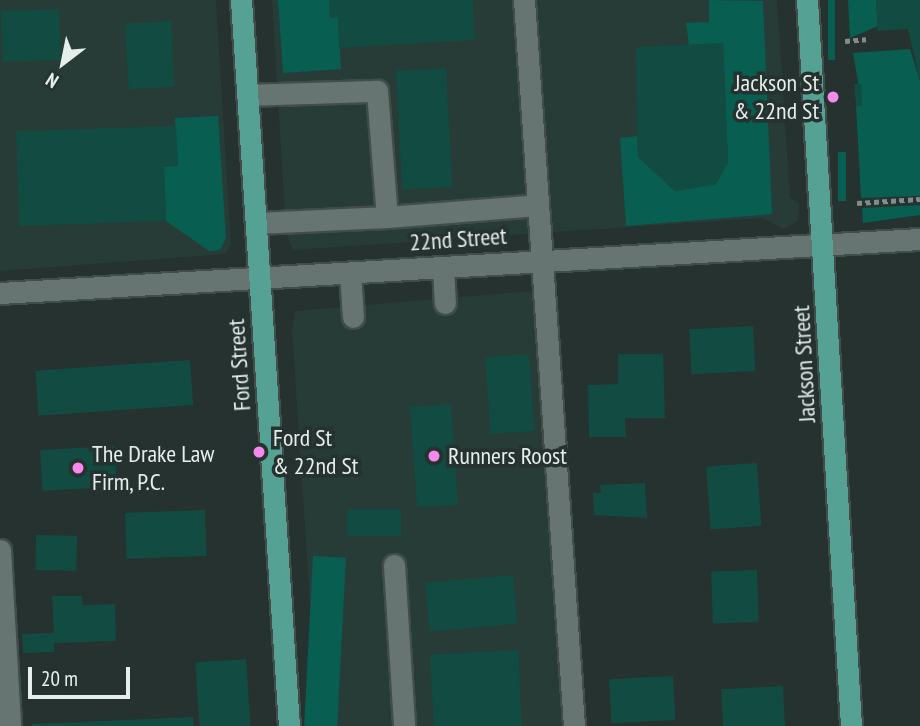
<!DOCTYPE html>
<style>
body{margin:0}
#map{position:relative;width:920px;height:726px;overflow:hidden;background:#25322f;font-family:"PT Sans Narrow",sans-serif}
div>[style]{position:absolute}
[style*='--x']{left:calc(var(--x)*1px);top:calc(var(--y)*1px);width:calc(var(--w)*1px);rotate:calc(var(--a)*1deg)}
.built>*{inset:0;background:#273c37}
.green>*{inset:0;background:#085e51;transform-origin:0 0}
.building>*{inset:0;background:#124b42;transform-origin:0 0}
.path>*{height:4.5px;margin-top:-2.25px;transform-origin:0;background:repeating-linear-gradient(90deg,#828d8a 0 5px,transparent 0 8.5px)}
.roads{filter:drop-shadow(2px 0 #424d4a) drop-shadow(-2px 0 #424d4a) drop-shadow(0 2px #424d4a) drop-shadow(0 -2px #424d4a)}
.minor>*{height:21px;margin:-10.5px;padding:0 10.5px;transform-origin:10.5px;border-radius:10.5px;background:#677572}
.major>*{height:21px;margin:-10.5px;padding:0 10.5px;transform-origin:10.5px;border-radius:10.5px;background:#55a194}
.dots>*{width:19px;height:19px;translate:-50% -50%;box-sizing:border-box;border:4px solid #25322f;border-radius:50%}
span{translate:-50% -50%;white-space:nowrap;text-align:center;line-height:1.15;-webkit-text-stroke:7px #25322f;paint-order:stroke}
.poi-label{font-size:24px;color:#e6eeec}
.right{translate:-100% -50%;text-align:right}
.left{translate:0 -50%;text-align:left}
.street-label{font-size:24px;color:#e6eeec}
.north{position:absolute;left:28px;top:28px;width:70px;height:70px;-webkit-text-stroke:5px #25322f;paint-order:stroke;rotate:212deg;font-size:19px;font-weight:700;line-height:28px;text-align:center;color:#e6eeec}
.north::after{content:'';display:block;margin:auto;width:24px;height:32px;background:#e6eeec;clip-path:polygon(50% 0,100% 100%,50% 72%,0 100%)}
.scale{position:absolute;left:28px;top:667px;width:102px;height:32px;box-sizing:border-box;border:4px solid #e6eeec;border-top:0;padding-left:9px;font-size:21px;line-height:24px;white-space:nowrap;color:#e6eeec;-webkit-text-stroke:5px #25322f;paint-order:stroke}
</style>
<div id="map">
<div class="built">
<div style="clip-path:polygon(0 0,216px 0,231px 245px,225px 254px,0 271px)"></div>
<div style="clip-path:polygon(272px 0,777px 0,790px 197px,799px 203px,798px 221px,783px 229px,763px 218px,293px 250px,286px 232px)"></div>
<div style="clip-path:polygon(544px 290px,574px 726px,318px 726px,292px 330px,295px 311px)"></div>
</div>
<div class="green">
<div style="clip-path:polygon(278px 0,329px 0,330px 18px,338px 17px,341px 69px,283px 73px)"></div>
<div style="clip-path:polygon(709px 0,763px 1px,772px 214px,626px 226px,620px 138px,637px 136px,638px 157px,675px 191px,716px 184px,728px 162px,723px 44px,689px 45px,686px 23px,709px 22px)"></div>
<div style="left:828px;top:0;width:7px;height:60px"></div>
<div style="clip-path:polygon(848px 0,876px 0,878px 26px,850px 38px)"></div>
<div style="clip-path:polygon(910px 49px,920px 81px,920px 196px,861px 198px,856px 106px,862px 105px,853px 53px)"></div>
<div style="clip-path:polygon(218px 116px,226px 238px,220px 250px,209px 251px,166px 221px,164px 167px,178px 165px,175px 118px)"></div>
<div style="left:838px;top:152px;width:8px;height:49px"></div>
<div style="clip-path:polygon(920px 205px,920px 215px,863px 223px,862px 208px)"></div>
<div style="left:313px;top:556px;width:33px;height:170px;rotate:3deg"></div>
</div>
<div class="building">
<div style="clip-path:polygon(329px 0,473px 0,475px 40px,339px 48px,338px 17px,330px 18px)"></div>
<div style="clip-path:polygon(876px 0,920px 0,920px 81px,908px 29px,878px 31px)"></div>
<div style="left:59px;top:9px;width:51px;height:58px;rotate:88deg"></div>
<div style="left:171px;top:21px;width:66px;height:46px;rotate:87deg"></div>
<div style="clip-path:polygon(723px 43px,728px 163px,716px 184px,675px 191px,638px 157px,636px 47px)"></div>
<div style="left:446px;top:68px;width:119px;height:50px;rotate:87deg"></div>
<div style="clip-path:polygon(854px 84px,861px 84px,862px 106px,856px 106px)"></div>
<div style="clip-path:polygon(176px 126px,178px 166px,164px 167px,166px 221px,19px 226px,16px 131px)"></div>
<div style="left:753px;top:326px;width:45px;height:64px;rotate:87deg"></div>
<div style="left:529px;top:354px;width:77px;height:44px;rotate:86deg"></div>
<div style="clip-path:polygon(618px 354px,663px 354px,665px 418px,625px 418px,626px 437px,589px 437px,588px 385px,618px 384px)"></div>
<div style="left:190px;top:360px;width:45px;height:155px;rotate:86deg"></div>
<div style="left:451px;top:404px;width:101px;height:41px;rotate:86deg"></div>
<div style="left:115px;top:446px;width:41px;height:75px;rotate:87deg"></div>
<div style="left:757px;top:463px;width:63px;height:51px;rotate:86deg"></div>
<div style="clip-path:polygon(645px 483px,647px 518px,594px 515px,593px 493px,601px 493px,600px 485px)"></div>
<div style="left:401px;top:509px;width:27px;height:54px;rotate:90deg"></div>
<div style="left:205px;top:510px;width:46px;height:80px;rotate:88deg"></div>
<div style="left:36px;top:535px;width:41px;height:35px;rotate:1deg"></div>
<div style="left:757px;top:570px;width:52px;height:46px;rotate:88deg"></div>
<div style="left:513px;top:575px;width:49px;height:88px;rotate:85deg"></div>
<div style="clip-path:polygon(52px 596px,82px 596px,83px 605px,115px 604px,116px 641px,54px 643px,54px 652px,23px 653px,22px 634px,54px 633px)"></div>
<div style="left:518px;top:650px;width:76px;height:88px;rotate:87deg"></div>
<div style="left:246px;top:659px;width:67px;height:51px;rotate:86deg"></div>
<div style="left:673px;top:676px;width:44px;height:64px;rotate:87deg"></div>
<div style="left:783px;top:686px;width:40px;height:62px;rotate:87deg"></div>
<div style="clip-path:polygon(193px 717px,194px 726px,32px 726px,32px 724px)"></div>
</div>
<div class="path">
<div style="--x:845;--y:41;--w:21;--a:-5"></div>
<div style="--x:857;--y:203;--w:63;--a:-3.6"></div>
</div>
<div class="roads">
<div class="minor">
<div style="--x:524;--y:0;--w:728;--a:86.06"></div>
<div style="--x:247;--y:95;--w:130;--a:-1.8"></div>
<div style="--x:377;--y:91;--w:126;--a:85.5"></div>
<div style="--x:387;--y:217;--w:131;--a:177.4"></div>
<div style="--x:387;--y:217;--w:151;--a:-4.5"></div>
<div style="--x:443;--y:267;--w:36;--a:87"></div>
<div style="--x:350;--y:273;--w:44;--a:86.1"></div>
<div style="--x:0;--y:293;--w:922;--a:-3.36"></div>
<div style="--x:0;--y:550;--w:176;--a:86.7"></div>
<div style="--x:394;--y:565;--w:161;--a:86.4"></div>
</div>
<div class="major">
<div style="--x:241;--y:0;--w:728;--a:86.22"></div>
<div style="--x:807;--y:0;--w:727;--a:86.53"></div>
</div>
</div>
<div class="dots">
<div style="left:833px;top:97px;background:#f589ee"></div>
<div style="left:259px;top:452px;background:#f589ee"></div>
<div style="left:434px;top:456px;background:#f589ee"></div>
<div style="left:78px;top:468px;background:#f589ee"></div>
</div>
<div class="poi-label">
<span class="right" style="left:819px;top:97px">Jackson St<br>&amp; 22nd St</span>
<span class="left" style="left:273px;top:452px">Ford St<br>&amp; 22nd St</span>
<span class="left" style="left:92px;top:468px">The Drake Law<br>Firm, P.C.</span>
<span class="left" style="left:448px;top:456px">Runners Roost</span>
</div>
<div class="street-label">
<span style="left:458px;top:239px;rotate:-4deg">22nd Street</span>
<span style="left:804px;top:364px;rotate:-93deg">Jackson Street</span>
<span style="left:239px;top:365px;rotate:-94deg">Ford Street</span>
</div>
<div class="north">N</div>
<div class="scale">20 m</div>
</div>
